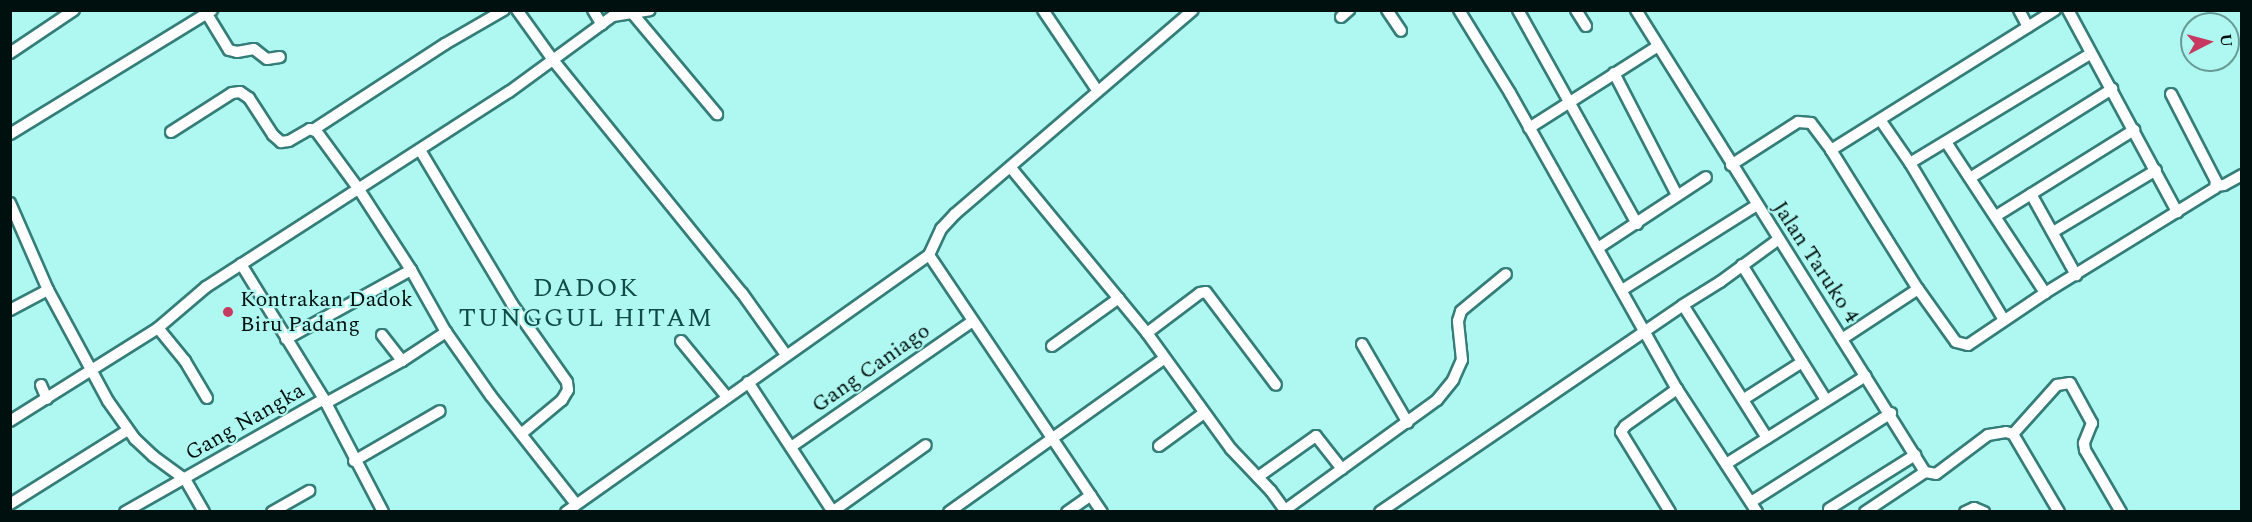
<!DOCTYPE html>
<style>
body{margin:0}
#map{position:relative;width:2252px;height:522px;overflow:hidden;background:#aff8f1;font-family:Spectral,serif}
div>[style]{position:absolute}
[style*='--x']{left:calc(var(--x)*1px);top:calc(var(--y)*1px);width:calc(var(--w)*1px);rotate:calc(var(--a)*1deg)}
.roads{filter:drop-shadow(2px 0 #357d78) drop-shadow(-2px 0 #357d78) drop-shadow(0 2px #357d78) drop-shadow(0 -2px #357d78)}
.minor>*{height:10px;margin:-5px;padding:0 5px;transform-origin:5px;border-radius:5px;background:#fff}
.dots>*{width:16px;height:16px;translate:-50% -50%;box-sizing:border-box;border:3px solid #aff8f1;border-radius:50%}
span{translate:-50% -50%;white-space:nowrap;text-align:center;line-height:1.15;-webkit-text-stroke:4.5px #aff8f1;paint-order:stroke}
.street-label{font-size:22px;color:#00100e}
.poi-label{font-size:22px;color:#00100e}
.left{translate:0 -50%;text-align:left}
.quarter-label{font-size:26px;color:#114b47;letter-spacing:1.5px}
.frame{position:absolute;inset:0;border:12px solid #00100e;pointer-events:none}
.north{position:absolute;left:2180px;top:12px;width:60px;height:60px;box-sizing:border-box;background:#aff8f1;border:2px solid #699b96;border-radius:50%;rotate:84deg;font-size:16px;font-weight:700;line-height:24px;text-align:center;color:#00100e}
.north::after{content:'';display:block;margin:auto;width:21px;height:27px;background:#c73960;clip-path:polygon(50% 0,100% 100%,50% 72%,0 100%)}
</style>
<div id="map">
<div class="roads">
<div class="minor">
<div style="--x:517;--y:10;--w:62;--a:54.2"></div>
<div style="--x:553;--y:60;--w:300;--a:51"></div>
<div style="--x:742;--y:293;--w:76;--a:54.6"></div>
<div style="--x:593;--y:10;--w:17;--a:59"></div>
<div style="--x:1043;--y:10;--w:97;--a:56"></div>
<div style="--x:1387;--y:10;--w:25;--a:56"></div>
<div style="--x:1459;--y:10;--w:97;--a:58.4"></div>
<div style="--x:1510;--y:93;--w:340;--a:60.6"></div>
<div style="--x:1677;--y:389;--w:147;--a:57"></div>
<div style="--x:1518;--y:10;--w:245;--a:60.9"></div>
<div style="--x:1576;--y:10;--w:19;--a:58"></div>
<div style="--x:1636;--y:10;--w:545;--a:57.97"></div>
<div style="--x:1925;--y:472;--w:72;--a:146.3"></div>
<div style="--x:2019;--y:10;--w:19;--a:62"></div>
<div style="--x:2068;--y:10;--w:230;--a:61.6"></div>
<div style="--x:207;--y:14;--w:42;--a:58.6"></div>
<div style="--x:229;--y:50;--w:8;--a:14"></div>
<div style="--x:237;--y:52;--w:17;--a:-10"></div>
<div style="--x:254;--y:49;--w:16;--a:38"></div>
<div style="--x:267;--y:59;--w:13;--a:-9"></div>
<div style="--x:633;--y:14;--w:131;--a:50"></div>
<div style="--x:1341;--y:17;--w:11;--a:-41"></div>
<div style="--x:10;--y:53;--w:77;--a:-33.9"></div>
<div style="--x:1614;--y:73;--w:137;--a:62.7"></div>
<div style="--x:1881;--y:121;--w:51;--a:55.4"></div>
<div style="--x:1910;--y:163;--w:210;--a:-31.2"></div>
<div style="--x:1529;--y:128;--w:153;--a:-32.4"></div>
<div style="--x:313;--y:130;--w:158;--a:-33.1"></div>
<div style="--x:445;--y:44;--w:68;--a:-30"></div>
<div style="--x:171;--y:132;--w:72;--a:-32.6"></div>
<div style="--x:232;--y:93;--w:8;--a:-7"></div>
<div style="--x:240;--y:92;--w:11;--a:34"></div>
<div style="--x:249;--y:98;--w:44;--a:57"></div>
<div style="--x:273;--y:135;--w:11;--a:41"></div>
<div style="--x:281;--y:142;--w:8;--a:-7"></div>
<div style="--x:289;--y:141;--w:24;--a:-30"></div>
<div style="--x:310;--y:129;--w:8;--a:23"></div>
<div style="--x:317;--y:132;--w:69;--a:53.8"></div>
<div style="--x:358;--y:188;--w:98;--a:57.1"></div>
<div style="--x:411;--y:270;--w:71;--a:60.6"></div>
<div style="--x:446;--y:332;--w:78;--a:54.9"></div>
<div style="--x:491;--y:396;--w:137;--a:51.8"></div>
<div style="--x:10;--y:134;--w:237;--a:-31.5"></div>
<div style="--x:1946;--y:142;--w:181;--a:56.7"></div>
<div style="--x:420;--y:150;--w:179;--a:59.1"></div>
<div style="--x:512;--y:304;--w:95;--a:54.8"></div>
<div style="--x:567;--y:382;--w:8;--a:83"></div>
<div style="--x:568;--y:390;--w:12;--a:121"></div>
<div style="--x:562;--y:400;--w:53;--a:140.3"></div>
<div style="--x:1831;--y:150;--w:264;--a:-32"></div>
<div style="--x:1910;--y:163;--w:183;--a:59.1"></div>
<div style="--x:1731;--y:165;--w:80;--a:-32.7"></div>
<div style="--x:1798;--y:122;--w:13;--a:4"></div>
<div style="--x:1811;--y:123;--w:34;--a:53"></div>
<div style="--x:1831;--y:150;--w:164;--a:58"></div>
<div style="--x:1918;--y:289;--w:65;--a:54.4"></div>
<div style="--x:1956;--y:342;--w:12;--a:14"></div>
<div style="--x:1968;--y:345;--w:93;--a:-34"></div>
<div style="--x:2045;--y:293;--w:200;--a:-31.7"></div>
<div style="--x:2215;--y:188;--w:7;--a:-82"></div>
<div style="--x:2216;--y:181;--w:98;--a:-117.3"></div>
<div style="--x:1011;--y:168;--w:214;--a:50.5"></div>
<div style="--x:1147;--y:333;--w:143;--a:54.1"></div>
<div style="--x:1231;--y:449;--w:58;--a:46.4"></div>
<div style="--x:1271;--y:491;--w:26;--a:54"></div>
<div style="--x:1970;--y:178;--w:168;--a:-32.1"></div>
<div style="--x:2216;--y:186;--w:8;--a:-7"></div>
<div style="--x:2224;--y:185;--w:21;--a:-29"></div>
<div style="--x:2031;--y:194;--w:93;--a:60.9"></div>
<div style="--x:10;--y:203;--w:95;--a:66.4"></div>
<div style="--x:48;--y:290;--w:126;--a:61.6"></div>
<div style="--x:108;--y:401;--w:47;--a:54.6"></div>
<div style="--x:135;--y:439;--w:25;--a:43"></div>
<div style="--x:153;--y:456;--w:39;--a:36"></div>
<div style="--x:185;--y:479;--w:38;--a:60"></div>
<div style="--x:1996;--y:216;--w:163;--a:-31.9"></div>
<div style="--x:2053;--y:232;--w:120;--a:-31"></div>
<div style="--x:1598;--y:248;--w:129;--a:-33.3"></div>
<div style="--x:929;--y:255;--w:310;--a:56.1"></div>
<div style="--x:241;--y:264;--w:158;--a:58.4"></div>
<div style="--x:324;--y:399;--w:127;--a:62.4"></div>
<div style="--x:1742;--y:265;--w:159;--a:58.1"></div>
<div style="--x:1622;--y:290;--w:160;--a:-32.2"></div>
<div style="--x:10;--y:310;--w:43;--a:-27.8"></div>
<div style="--x:158;--y:328;--w:43;--a:50.7"></div>
<div style="--x:185;--y:361;--w:43;--a:59.3"></div>
<div style="--x:1147;--y:333;--w:66;--a:-37"></div>
<div style="--x:1200;--y:293;--w:6;--a:-9"></div>
<div style="--x:1206;--y:292;--w:116;--a:53"></div>
<div style="--x:382;--y:335;--w:33;--a:52"></div>
<div style="--x:286;--y:339;--w:143;--a:-28.9"></div>
<div style="--x:1842;--y:339;--w:91;--a:-33.3"></div>
<div style="--x:681;--y:341;--w:72;--a:50.6"></div>
<div style="--x:1362;--y:344;--w:91;--a:59.8"></div>
<div style="--x:1052;--y:346;--w:82;--a:-35.6"></div>
<div style="--x:748;--y:382;--w:155;--a:56.8"></div>
<div style="--x:41;--y:385;--w:15;--a:67"></div>
<div style="--x:1744;--y:399;--w:69;--a:-32.5"></div>
<div style="--x:326;--y:403;--w:87;--a:-28.9"></div>
<div style="--x:402;--y:361;--w:53;--a:-33.4"></div>
<div style="--x:10;--y:421;--w:175;--a:-32.1"></div>
<div style="--x:158;--y:328;--w:63;--a:-40.5"></div>
<div style="--x:206;--y:287;--w:360;--a:-32.8"></div>
<div style="--x:509;--y:92;--w:129;--a:-36.2"></div>
<div style="--x:613;--y:16;--w:37;--a:-9"></div>
<div style="--x:2013;--y:434;--w:66;--a:-48.1"></div>
<div style="--x:2057;--y:385;--w:13;--a:-9"></div>
<div style="--x:2070;--y:383;--w:46;--a:61.2"></div>
<div style="--x:2092;--y:423;--w:22;--a:112"></div>
<div style="--x:2084;--y:443;--w:7;--a:82"></div>
<div style="--x:2085;--y:450;--w:72;--a:59.9"></div>
<div style="--x:1767;--y:438;--w:157;--a:-122.3"></div>
<div style="--x:1683;--y:305;--w:44;--a:-31.9"></div>
<div style="--x:1720;--y:282;--w:73;--a:-36.1"></div>
<div style="--x:1159;--y:446;--w:56;--a:-36.3"></div>
<div style="--x:791;--y:447;--w:221;--a:-34.7"></div>
<div style="--x:354;--y:461;--w:99;--a:-30.2"></div>
<div style="--x:1726;--y:464;--w:165;--a:-32.2"></div>
<div style="--x:1925;--y:472;--w:11;--a:10"></div>
<div style="--x:1936;--y:474;--w:65;--a:-36.9"></div>
<div style="--x:1988;--y:435;--w:18;--a:-9"></div>
<div style="--x:2006;--y:432;--w:7;--a:16"></div>
<div style="--x:2013;--y:434;--w:91;--a:59.5"></div>
<div style="--x:1258;--y:477;--w:71;--a:-35.3"></div>
<div style="--x:1316;--y:436;--w:42;--a:51.8"></div>
<div style="--x:1751;--y:502;--w:166;--a:-32.4"></div>
<div style="--x:10;--y:504;--w:139;--a:-32.1"></div>
<div style="--x:1829;--y:509;--w:102;--a:-32.1"></div>
<div style="--x:1285;--y:510;--w:188;--a:-35.9"></div>
<div style="--x:1437;--y:400;--w:26;--a:-51"></div>
<div style="--x:1453;--y:380;--w:22;--a:-66"></div>
<div style="--x:1462;--y:360;--w:39;--a:-96"></div>
<div style="--x:1458;--y:321;--w:10;--a:-73"></div>
<div style="--x:1461;--y:311;--w:58;--a:-39.4"></div>
<div style="--x:125;--y:512;--w:229;--a:-29.6"></div>
<div style="--x:272;--y:512;--w:43;--a:-29.6"></div>
<div style="--x:566;--y:512;--w:445;--a:-35.3"></div>
<div style="--x:929;--y:255;--w:29;--a:-65"></div>
<div style="--x:941;--y:229;--w:21;--a:-47"></div>
<div style="--x:955;--y:214;--w:313;--a:-40.6"></div>
<div style="--x:832;--y:512;--w:115;--a:-35.5"></div>
<div style="--x:949;--y:512;--w:265;--a:-35.5"></div>
<div style="--x:1067;--y:512;--w:29;--a:-35"></div>
<div style="--x:1380;--y:512;--w:367;--a:-34.3"></div>
<div style="--x:1670;--y:512;--w:94;--a:-121.5"></div>
<div style="--x:1621;--y:432;--w:7;--a:-56"></div>
<div style="--x:1625;--y:426;--w:64;--a:-35.4"></div>
<div style="--x:1965;--y:512;--w:10;--a:-24"></div>
<div style="--x:1974;--y:508;--w:11;--a:22"></div>
</div>
</div>
<div class="dots">
<div style="left:228px;top:312px;background:#c73960"></div>
</div>
<div class="street-label">
<span style="left:1816px;top:262px;rotate:57deg">Jalan Taruko 4</span>
<span style="left:871px;top:368px;rotate:-35deg">Gang Caniago</span>
<span style="left:245px;top:422px;rotate:-30deg">Gang Nangka</span>
</div>
<div class="poi-label">
<span class="left" style="left:240px;top:312px">Kontrakan Dadok<br>Biru Padang</span>
</div>
<div class="quarter-label">
<span style="left:586px;top:304px">DADOK<br>TUNGGUL HITAM</span>
</div>
<div class="frame"></div>
<div class="north">U</div>
</div>
